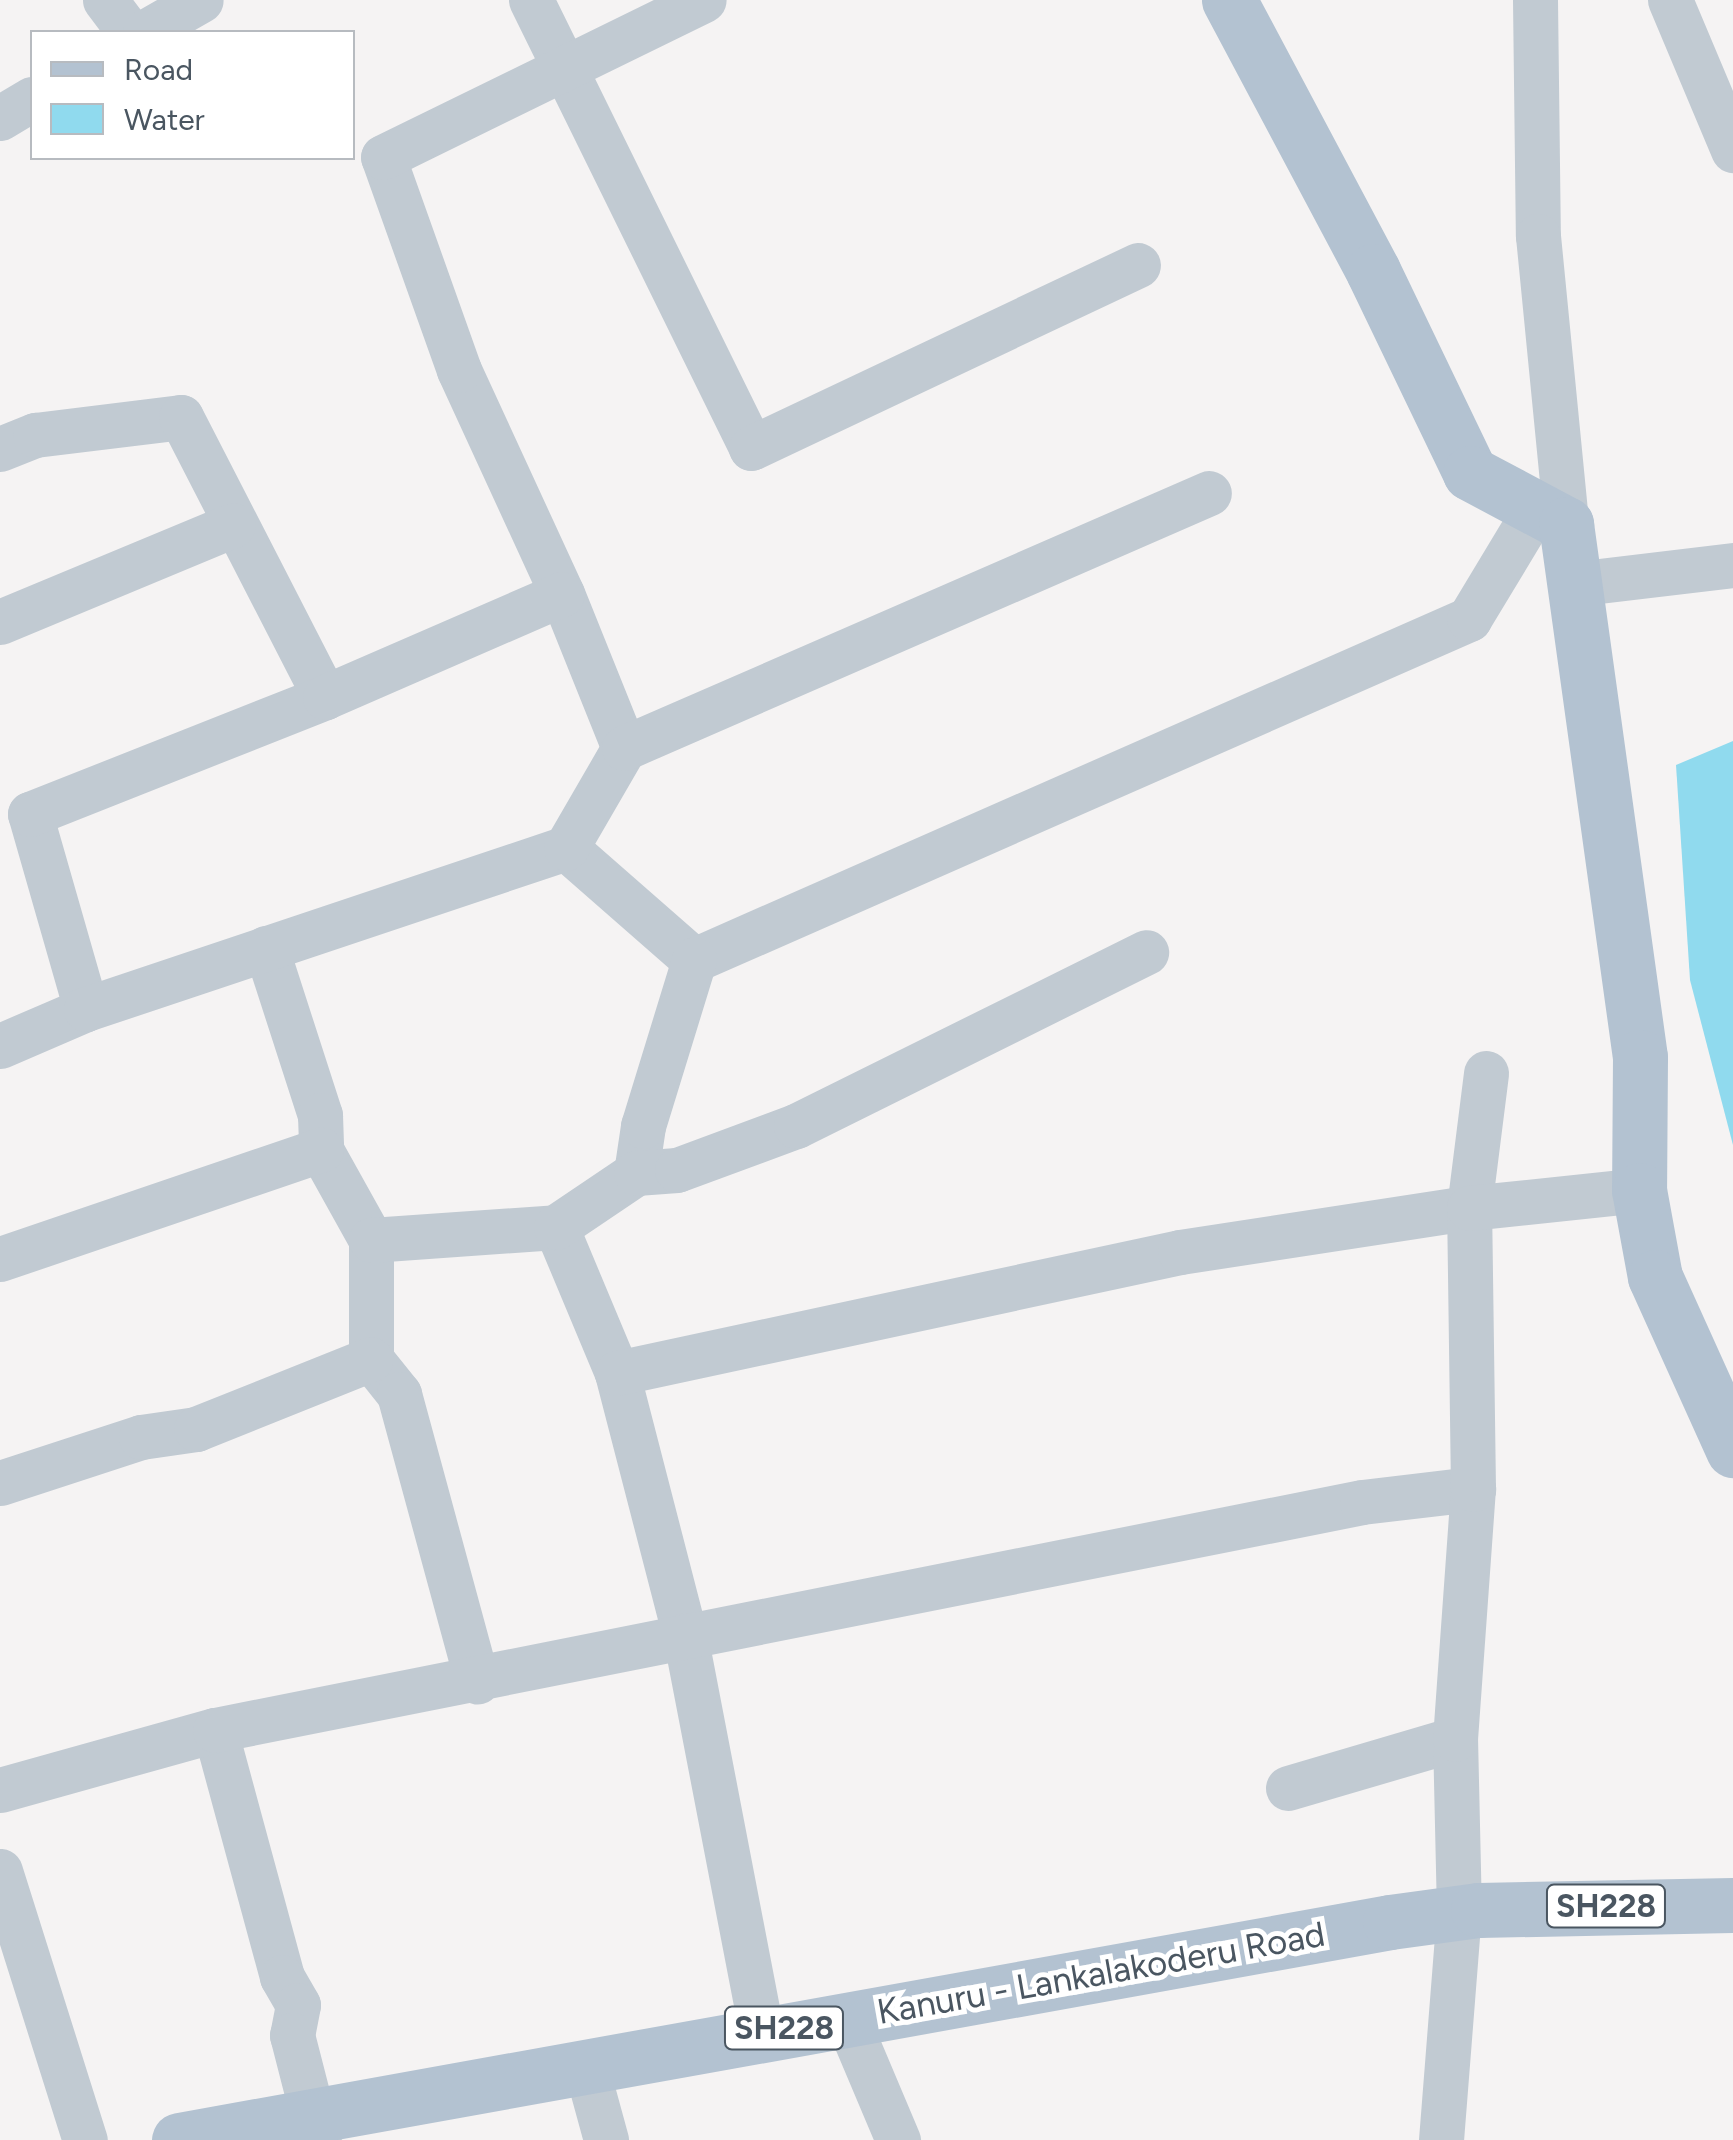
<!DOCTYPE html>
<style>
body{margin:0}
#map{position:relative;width:1733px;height:2140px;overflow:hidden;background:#f5f3f3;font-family:Figtree,sans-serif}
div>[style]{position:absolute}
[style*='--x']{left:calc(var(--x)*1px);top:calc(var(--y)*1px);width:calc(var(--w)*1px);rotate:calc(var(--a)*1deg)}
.water>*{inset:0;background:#90daee}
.minor>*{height:45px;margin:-22.5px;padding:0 22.5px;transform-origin:22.5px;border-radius:22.5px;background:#c1cad2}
.major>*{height:55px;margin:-27.5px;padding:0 27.5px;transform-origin:27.5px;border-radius:27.5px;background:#b3c2d1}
span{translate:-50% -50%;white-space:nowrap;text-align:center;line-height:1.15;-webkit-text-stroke:10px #fff;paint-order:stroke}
.shield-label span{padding:2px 8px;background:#fff;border:2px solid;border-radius:8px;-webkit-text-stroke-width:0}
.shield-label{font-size:32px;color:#4a5661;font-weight:700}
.street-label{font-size:35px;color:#4a5661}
.legend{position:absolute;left:30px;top:30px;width:325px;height:130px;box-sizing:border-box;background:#fff;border:2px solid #b7bbc0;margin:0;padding:12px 18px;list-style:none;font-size:30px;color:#4a5661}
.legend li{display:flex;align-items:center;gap:20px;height:50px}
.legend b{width:50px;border:2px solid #b7bbc0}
</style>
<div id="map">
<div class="water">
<div style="clip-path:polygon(1733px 741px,1733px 1145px,1690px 980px,1676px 765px)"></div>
</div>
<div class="minor">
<div style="--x:105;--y:0;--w:40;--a:53"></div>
<div style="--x:531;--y:0;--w:499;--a:63.8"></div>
<div style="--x:751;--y:448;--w:428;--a:-25.3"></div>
<div style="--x:1535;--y:0;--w:236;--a:89.3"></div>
<div style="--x:1538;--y:236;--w:289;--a:84.4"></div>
<div style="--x:1670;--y:0;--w:163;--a:67.2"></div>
<div style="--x:145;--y:32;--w:64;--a:-29.7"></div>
<div style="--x:0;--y:118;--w:37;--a:-31"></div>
<div style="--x:0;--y:449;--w:38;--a:-22"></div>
<div style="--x:35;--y:435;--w:147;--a:-7"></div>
<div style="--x:181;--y:417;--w:315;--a:62.8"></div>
<div style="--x:1574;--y:584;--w:160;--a:-6.8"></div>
<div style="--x:0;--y:622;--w:252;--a:-22.6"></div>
<div style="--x:624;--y:748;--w:166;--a:-111.9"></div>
<div style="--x:562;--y:594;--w:247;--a:-114.7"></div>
<div style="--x:459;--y:370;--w:226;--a:-109.6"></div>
<div style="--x:383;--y:157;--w:357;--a:-26.1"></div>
<div style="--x:566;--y:848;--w:170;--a:41.2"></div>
<div style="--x:266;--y:948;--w:176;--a:72.1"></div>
<div style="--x:320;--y:1115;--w:35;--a:88"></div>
<div style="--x:321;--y:1150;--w:103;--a:60.9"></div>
<div style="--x:371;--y:1240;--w:119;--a:90"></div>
<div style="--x:371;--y:1359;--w:45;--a:51.3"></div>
<div style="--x:399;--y:1394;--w:298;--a:74.8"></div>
<div style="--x:694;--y:960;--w:847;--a:-23.75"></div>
<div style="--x:1469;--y:619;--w:130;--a:-58.9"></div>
<div style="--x:86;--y:1009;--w:203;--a:-106"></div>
<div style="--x:30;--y:814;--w:317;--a:-21.6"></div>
<div style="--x:325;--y:697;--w:258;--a:-23.5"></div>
<div style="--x:0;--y:1046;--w:94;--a:-23.3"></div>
<div style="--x:86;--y:1009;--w:506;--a:-18.54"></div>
<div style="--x:566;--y:848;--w:116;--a:-59.9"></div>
<div style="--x:624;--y:748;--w:638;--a:-23.55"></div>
<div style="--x:636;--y:1173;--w:48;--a:-81.5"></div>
<div style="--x:643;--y:1126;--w:174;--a:-72.9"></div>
<div style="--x:556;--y:1227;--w:158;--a:67.3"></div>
<div style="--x:617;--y:1373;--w:271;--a:75.5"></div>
<div style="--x:685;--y:1635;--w:403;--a:79.1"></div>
<div style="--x:371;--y:1240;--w:185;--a:-4"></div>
<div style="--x:556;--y:1227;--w:97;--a:-34"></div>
<div style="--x:636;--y:1173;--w:41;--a:-4.2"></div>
<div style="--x:677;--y:1170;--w:127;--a:-20.3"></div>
<div style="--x:796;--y:1126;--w:391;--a:-26.4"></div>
<div style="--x:0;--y:1259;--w:339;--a:-18.8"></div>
<div style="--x:617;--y:1373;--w:576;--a:-12.13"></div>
<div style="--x:1180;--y:1252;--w:292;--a:-8.7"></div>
<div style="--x:1469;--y:1208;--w:136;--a:-82.8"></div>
<div style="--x:0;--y:1483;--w:148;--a:-18.1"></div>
<div style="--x:141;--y:1437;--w:56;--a:-8.3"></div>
<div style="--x:196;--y:1429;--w:188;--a:-21.8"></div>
<div style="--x:215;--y:1730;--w:256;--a:74.8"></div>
<div style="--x:282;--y:1977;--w:32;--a:60"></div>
<div style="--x:298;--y:2005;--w:31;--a:101"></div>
<div style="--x:292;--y:2035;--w:108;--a:75.6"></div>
<div style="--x:1288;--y:1788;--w:174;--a:-16.4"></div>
<div style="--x:0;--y:1790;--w:223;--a:-15.6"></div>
<div style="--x:215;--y:1730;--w:1169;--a:-11.24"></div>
<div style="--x:1362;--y:1502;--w:112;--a:-6.7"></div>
<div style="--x:0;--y:1871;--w:282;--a:72.5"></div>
<div style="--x:846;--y:2017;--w:134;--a:67.1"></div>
<div style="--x:585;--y:2063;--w:80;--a:74.7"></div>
<div style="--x:1441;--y:2140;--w:228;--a:-85.5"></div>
<div style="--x:1459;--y:1913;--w:174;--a:-91.3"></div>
<div style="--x:1455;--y:1739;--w:251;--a:-85.9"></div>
<div style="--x:1473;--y:1489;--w:281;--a:-90.8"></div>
<div style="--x:1469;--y:1208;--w:171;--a:-6"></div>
</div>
<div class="major">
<div style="--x:1229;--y:0;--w:307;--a:62"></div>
<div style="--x:1373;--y:271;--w:224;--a:64.3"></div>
<div style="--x:1470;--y:473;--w:109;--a:28"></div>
<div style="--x:1566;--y:524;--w:538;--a:82.1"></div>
<div style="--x:1640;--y:1057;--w:133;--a:90.4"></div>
<div style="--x:1639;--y:1190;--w:88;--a:79.6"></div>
<div style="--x:1655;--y:1277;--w:190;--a:65.7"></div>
<div style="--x:179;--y:2140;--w:1230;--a:-10.2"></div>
<div style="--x:1390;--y:1922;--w:89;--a:-7.8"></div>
<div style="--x:1478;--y:1910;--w:255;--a:-1.1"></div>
</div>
<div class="shield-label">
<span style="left:1606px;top:1906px">SH228</span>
<span style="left:784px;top:2028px">SH228</span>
</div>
<div class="street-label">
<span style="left:1101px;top:1973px;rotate:-10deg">Kanuru - Lankalakoderu Road</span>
</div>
<ul class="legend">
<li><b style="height:12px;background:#b3c2d1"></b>Road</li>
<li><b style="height:28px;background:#90daee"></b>Water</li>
</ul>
</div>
